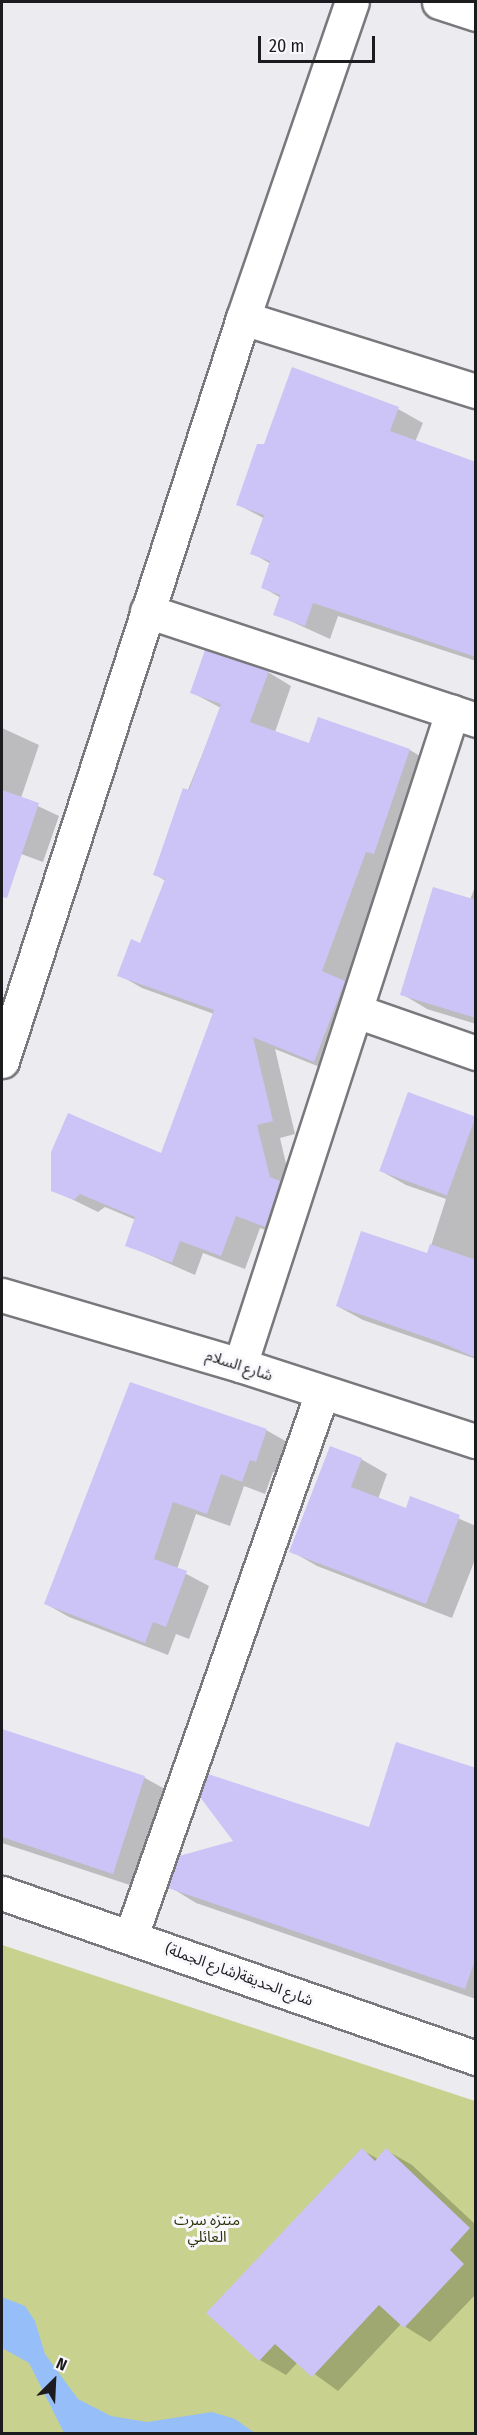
<!DOCTYPE html>
<meta charset="utf-8">
<style>
body{margin:0}
#map{position:relative;width:477px;height:2435px;overflow:hidden;background:#ecebef;font-family:"Fira Sans Condensed","Noto Sans Arabic",sans-serif}
div>[style]{position:absolute}
[style*='--x']{left:calc(var(--x)*1px);top:calc(var(--y)*1px);width:calc(var(--w)*1px);rotate:calc(var(--a)*1deg)}
.green>*{inset:0;background:#c8d28e}
.water>*{inset:0;background:#96bff9}
.shadow>*{inset:0;background:#0003}
.building>*{inset:0;background:#ccc3f6;transform-origin:0 0}
.roads{filter:drop-shadow(2px 0 #79787c) drop-shadow(-2px 0 #79787c) drop-shadow(0 2px #79787c) drop-shadow(0 -2px #79787c)}
.minor>*{height:33px;margin:-16.5px;padding:0 16.5px;transform-origin:16.5px;border-radius:16.5px;background:#fff}
span{translate:-50% -50%;white-space:nowrap;text-align:center;line-height:1.15;-webkit-text-stroke:6px #f9f9fd;paint-order:stroke}
.street-label{font-size:15px;color:#1c1c1e}
.park-label{font-size:15px;color:#2f330c}
.frame{position:absolute;inset:0;border:3px solid #1c1c1e;pointer-events:none}
.north{position:absolute;left:24px;top:2351px;width:60px;height:60px;-webkit-text-stroke:4px #f9f9fd;paint-order:stroke;rotate:24deg;font-size:16px;font-weight:700;line-height:24px;text-align:center;color:#1c1c1e}
.north::after{content:'';display:block;margin:auto;width:21px;height:27px;background:#1c1c1e;clip-path:polygon(50% 0,100% 100%,50% 72%,0 100%)}
.scale{position:absolute;left:258px;top:36px;width:117px;height:27px;box-sizing:border-box;border:3px solid #1c1c1e;border-top:0;padding-left:8px;font-size:18px;line-height:21px;white-space:nowrap;color:#1c1c1e;-webkit-text-stroke:4px #f9f9fd;paint-order:stroke}
</style>
<div id="map">
<div class="green">
<div style="clip-path:polygon(2px 1945px,475px 2101px,475px 2433px,2px 2433px)"></div>
</div>
<div class="water">
<div style="clip-path:polygon(2px 2297px,25px 2306px,35px 2321px,45px 2354px,78px 2399px,111px 2416px,147px 2422px,212px 2412px,235px 2419px,255px 2433px,64px 2433px,29px 2363px,2px 2348px)"></div>
</div>
<div class="shadow">
<div style="clip-path:polygon(398px 409px,423px 423px,415px 442px,476px 463px,476px 661px,338px 616px,330px 639px,275px 614px,281px 598px,262px 587px,271px 564px,252px 553px,265px 519px,237px 504px,265px 446px)"></div>
<div style="clip-path:polygon(268px 672px,291px 686px,275px 732px,310px 745px,319px 719px,410px 750px,433px 764px,346px 983px,368px 996px,337px 1074px,275px 1049px,295px 1134px,280px 1138px,292px 1189px,289px 1239px,260px 1228px,245px 1269px,203px 1253px,195px 1275px,127px 1245px,136px 1220px,105px 1207px,98px 1212px,53px 1190px,162px 1155px,214px 1014px,142px 988px,119px 975px,141px 945px,166px 881px,154px 874px,221px 708px,191px 692px)"></div>
<div style="clip-path:polygon(2px 728px,39px 745px,21px 798px,59px 816px,43px 862px,2px 847px)"></div>
<div style="clip-path:polygon(476px 884px,476px 1024px,427px 1009px,402px 994px,470px 900px)"></div>
<div style="clip-path:polygon(475px 1119px,476px 1359px,363px 1320px,337px 1306px,428px 1255px,446px 1199px,406px 1185px,381px 1171px)"></div>
<div style="clip-path:polygon(131px 1384px,266px 1430px,289px 1443px,279px 1474px,273px 1472px,265px 1494px,244px 1486px,230px 1526px,196px 1514px,177px 1569px,209px 1586px,189px 1639px,176px 1634px,168px 1655px,69px 1617px,46px 1604px)"></div>
<div style="clip-path:polygon(361px 1459px,387px 1474px,378px 1499px,407px 1510px,411px 1498px,476px 1526px,476px 1557px,452px 1618px,317px 1566px,291px 1551px)"></div>
<div style="clip-path:polygon(2px 1731px,145px 1778px,174px 1794px,142px 1889px,2px 1843px)"></div>
<div style="clip-path:polygon(476px 1769px,476px 1999px,196px 1903px,170px 1887px,370px 1829px)"></div>
<div style="clip-path:polygon(362px 2150px,378px 2159px,386px 2150px,412px 2165px,476px 2225px,476px 2294px,430px 2342px,401px 2324px,338px 2391px,298px 2362px,286px 2375px,260px 2360px,209px 2312px)"></div>
</div>
<div class="building">
<div style="clip-path:polygon(292px 367px,399px 407px,390px 431px,476px 462px,476px 657px,313px 603px,305px 626px,273px 615px,280px 595px,261px 588px,270px 561px,250px 554px,264px 515px,236px 505px,257px 444px,264px 444px)"></div>
<div style="clip-path:polygon(205px 650px,269px 671px,250px 722px,309px 743px,318px 717px,410px 749px,374px 854px,366px 852px,322px 971px,345px 981px,314px 1062px,253px 1037px,273px 1121px,257px 1125px,270px 1177px,280px 1181px,265px 1227px,236px 1216px,221px 1256px,180px 1241px,172px 1263px,125px 1246px,135px 1217px,80px 1194px,74px 1200px,51px 1191px,51px 1152px,68px 1113px,161px 1153px,214px 1010px,117px 976px,131px 939px,140px 943px,165px 879px,153px 875px,183px 788px,189px 790px,221px 704px,190px 693px)"></div>
<div style="clip-path:polygon(2px 790px,39px 803px,7px 898px,2px 897px)"></div>
<div style="clip-path:polygon(433px 887px,476px 900px,476px 1018px,400px 995px)"></div>
<div style="left:408px;top:1092px;width:72px;height:84px;rotate:20deg"></div>
<div style="clip-path:polygon(361px 1231px,427px 1253px,430px 1244px,476px 1260px,476px 1358px,440px 1342px,336px 1306px)"></div>
<div style="clip-path:polygon(130px 1382px,267px 1429px,256px 1462px,250px 1460px,242px 1482px,221px 1474px,207px 1514px,173px 1502px,154px 1559px,187px 1571px,166px 1627px,153px 1622px,145px 1643px,44px 1604px)"></div>
<div style="clip-path:polygon(330px 1446px,362px 1458px,351px 1487px,406px 1508px,410px 1496px,460px 1515px,426px 1604px,289px 1552px)"></div>
<div style="clip-path:polygon(2px 1729px,145px 1776px,113px 1874px,2px 1837px)"></div>
<div style="clip-path:polygon(396px 1742px,476px 1768px,476px 1957px,465px 1989px,168px 1888px,179px 1856px,233px 1841px,200px 1797px,208px 1774px,369px 1827px)"></div>
<div style="clip-path:polygon(362px 2148px,375px 2161px,386px 2148px,470px 2228px,450px 2250px,464px 2264px,404px 2328px,379px 2305px,312px 2377px,275px 2344px,259px 2361px,206px 2313px)"></div>
</div>
<div class="roads">
<div class="minor">
<div style="--x:439;--y:2;--w:39;--a:18"></div>
<div style="--x:243;--y:318;--w:244;--a:17.4"></div>
<div style="--x:147;--y:611;--w:347;--a:18.3"></div>
<div style="--x:356;--y:1011;--w:127;--a:19.3"></div>
<div style="--x:2;--y:1061;--w:781;--a:-72.03"></div>
<div style="--x:243;--y:318;--w:334;--a:-71"></div>
<div style="--x:2;--y:1295;--w:248;--a:16.4"></div>
<div style="--x:240;--y:1365;--w:248;--a:17.9"></div>
<div style="--x:240;--y:1365;--w:687;--a:-72.01"></div>
<div style="--x:2;--y:1893;--w:502;--a:19.19"></div>
<div style="--x:131;--y:1936;--w:576;--a:-70.62"></div>
</div>
</div>
<div class="street-label">
<span style="left:239px;top:1366px;rotate:18deg">شارع السلام</span>
<span style="left:239px;top:1975px;rotate:20deg">شارع الحديقة(شارع الجملة)</span>
</div>
<div class="park-label">
<span style="left:207px;top:2229px">منتزه سرت<br>العائلي</span>
</div>
<div class="frame"></div>
<div class="north">N</div>
<div class="scale">20 m</div>
</div>
